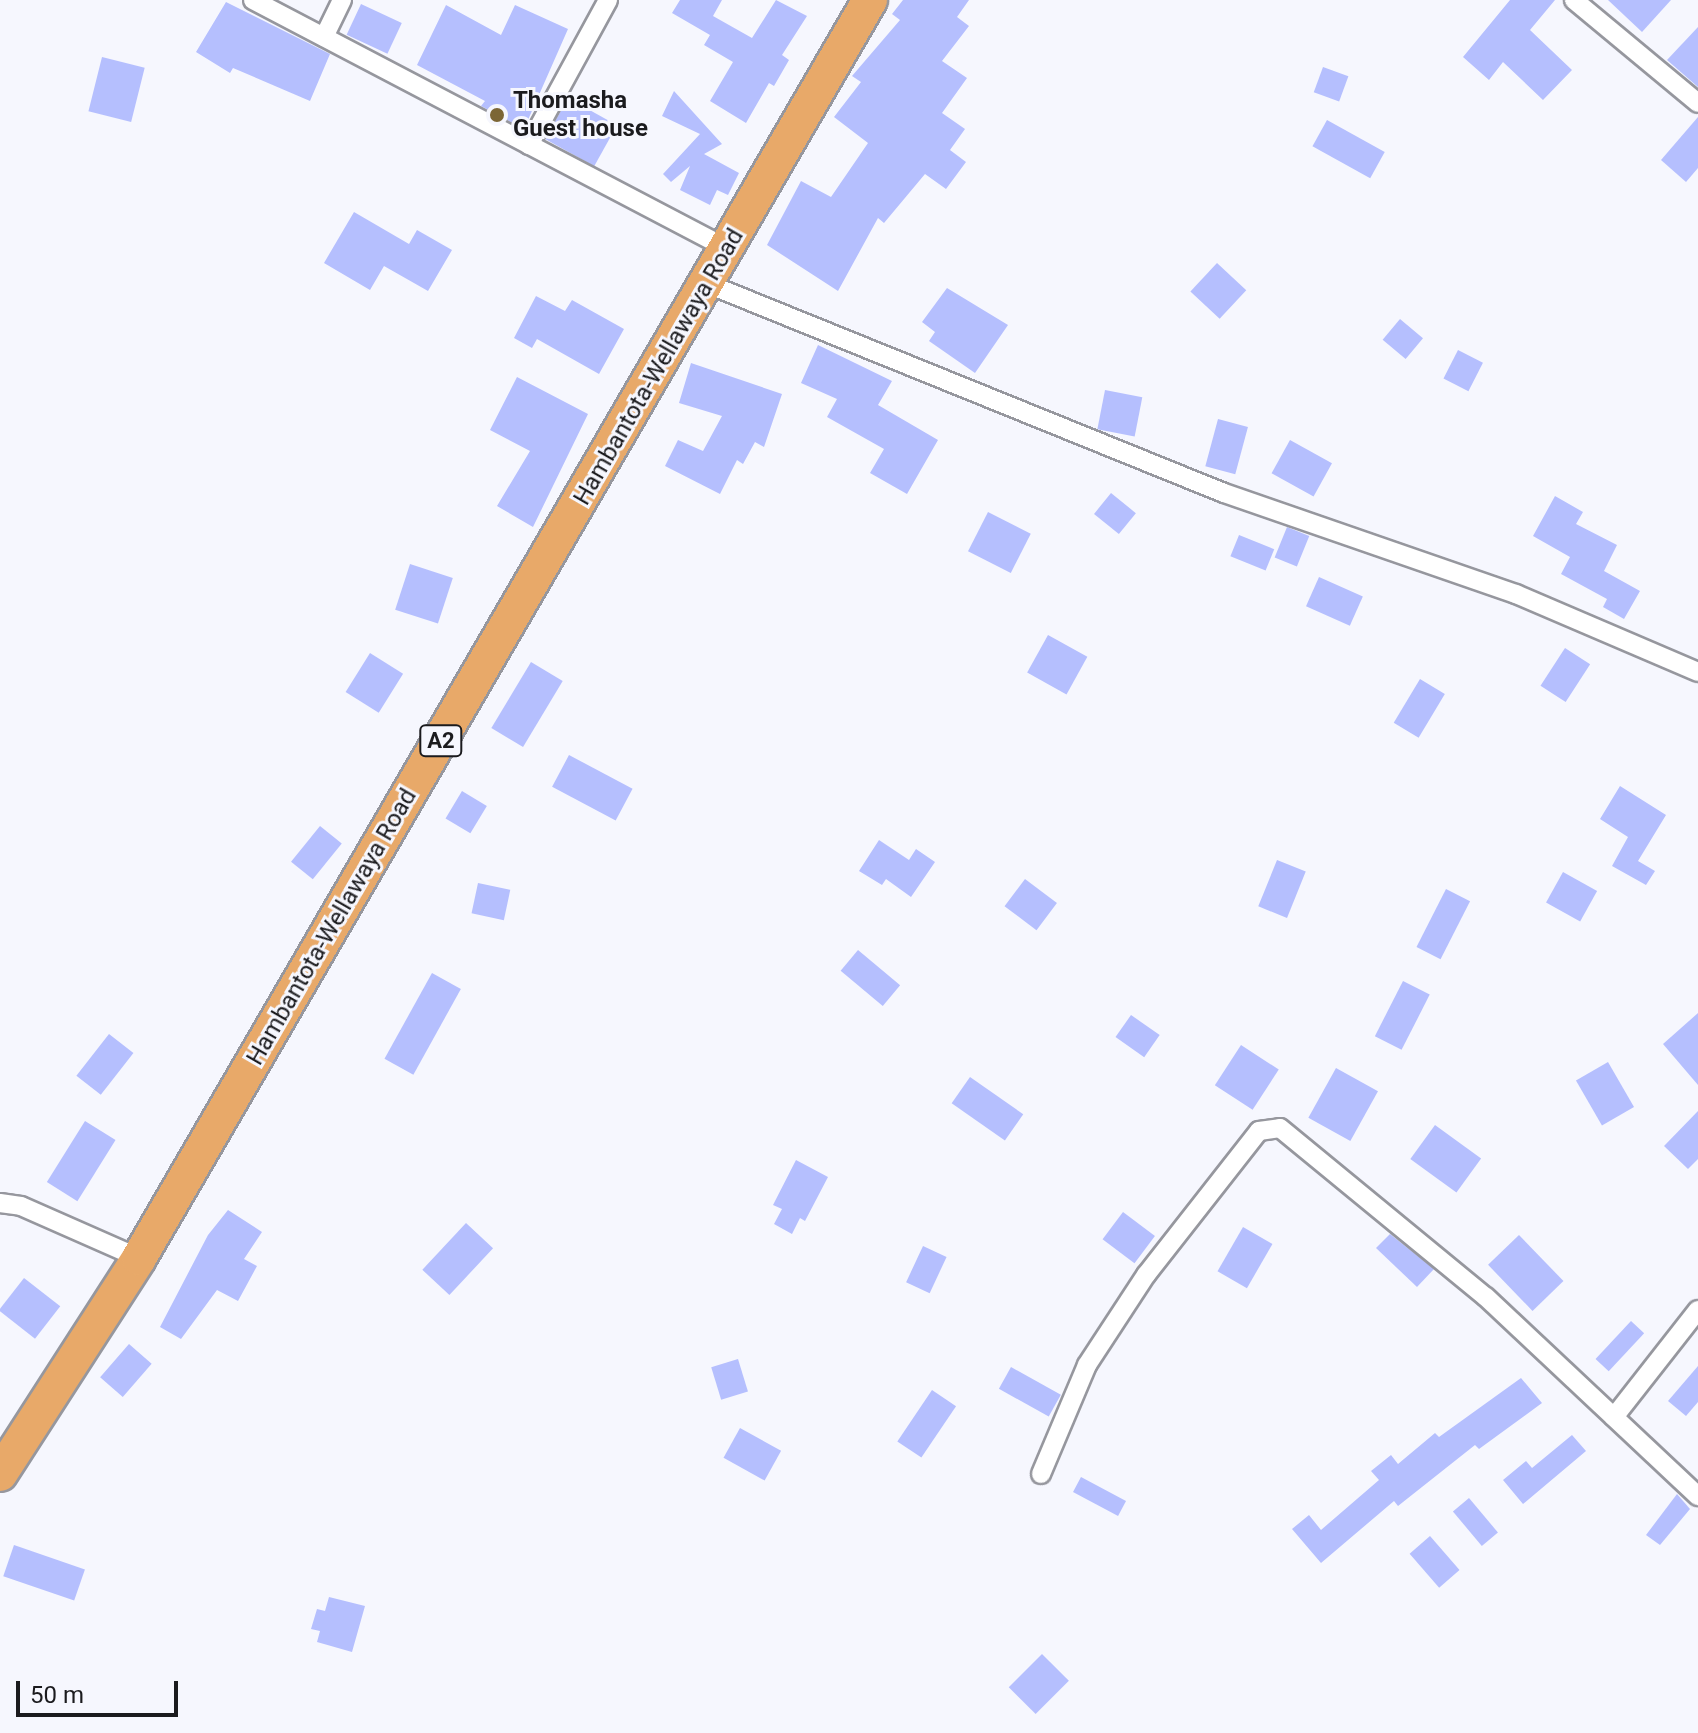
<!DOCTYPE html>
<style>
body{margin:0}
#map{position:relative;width:1698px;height:1733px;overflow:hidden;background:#f6f7fe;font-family:Roboto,sans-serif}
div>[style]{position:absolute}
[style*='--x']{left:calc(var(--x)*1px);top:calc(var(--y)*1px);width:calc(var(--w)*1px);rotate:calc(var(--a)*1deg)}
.building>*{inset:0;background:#b5bffe;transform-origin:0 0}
.roads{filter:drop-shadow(2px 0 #96979e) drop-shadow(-2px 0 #96979e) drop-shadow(0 2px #96979e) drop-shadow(0 -2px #96979e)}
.street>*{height:18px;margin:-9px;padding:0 9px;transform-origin:9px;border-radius:9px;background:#fff}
.highway>*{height:34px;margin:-17px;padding:0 17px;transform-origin:17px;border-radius:17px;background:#e8a969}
.dots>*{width:22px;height:22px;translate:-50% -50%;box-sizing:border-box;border:4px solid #f6f7fe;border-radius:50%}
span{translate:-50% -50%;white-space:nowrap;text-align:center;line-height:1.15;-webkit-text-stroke:6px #f6f7fe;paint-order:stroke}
.shield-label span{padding:2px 6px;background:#f6f7fe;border:2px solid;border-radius:6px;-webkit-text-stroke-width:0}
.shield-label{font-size:22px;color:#1b1b1e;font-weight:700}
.poi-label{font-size:24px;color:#1b1b1e;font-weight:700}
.left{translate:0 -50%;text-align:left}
.street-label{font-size:24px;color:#1b1b1e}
.scale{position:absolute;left:16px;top:1681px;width:162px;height:36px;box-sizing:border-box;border:4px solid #1b1b1e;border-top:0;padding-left:10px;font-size:24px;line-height:28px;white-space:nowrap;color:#1b1b1e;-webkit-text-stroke:6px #f6f7fe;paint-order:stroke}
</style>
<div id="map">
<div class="building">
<div style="clip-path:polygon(680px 0,722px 0,713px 16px,752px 38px,776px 0,807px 16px,782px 55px,789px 60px,774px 86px,769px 83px,746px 123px,710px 101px,733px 62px,704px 45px,710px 35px,672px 13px)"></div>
<div style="clip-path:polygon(903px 0,969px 0,957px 17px,969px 26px,942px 61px,967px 78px,942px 113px,965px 129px,950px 150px,966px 162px,946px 189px,925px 174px,884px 223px,878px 218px,838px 291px,767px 245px,801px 181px,831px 197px,868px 143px,834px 117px,861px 82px,852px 76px,900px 20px,892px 14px)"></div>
<div style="clip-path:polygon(1510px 0,1555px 0,1530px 30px,1572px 70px,1543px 100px,1503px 62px,1489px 80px,1463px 57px)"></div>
<div style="clip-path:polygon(1608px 0,1671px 0,1642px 32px)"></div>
<div style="clip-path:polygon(226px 2px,330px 54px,310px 101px,233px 68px,230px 73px,196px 52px)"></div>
<div style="left:361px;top:4px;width:45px;height:34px;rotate:25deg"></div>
<div style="clip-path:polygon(446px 5px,501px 35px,515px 5px,568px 29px,524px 129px,481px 106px,485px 101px,417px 65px)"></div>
<div style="clip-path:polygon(1698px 27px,1698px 87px,1667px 60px)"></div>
<div style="left:102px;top:57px;width:44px;height:56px;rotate:14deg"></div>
<div style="left:1323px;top:67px;width:27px;height:27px;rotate:20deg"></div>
<div style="clip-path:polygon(674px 91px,722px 144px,704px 154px,739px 173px,728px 195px,717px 190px,710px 205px,680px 190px,690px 166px,671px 182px,663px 174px,700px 134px,662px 116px)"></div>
<div style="left:568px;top:98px;width:56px;height:47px;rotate:29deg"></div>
<div style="clip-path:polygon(1698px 117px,1698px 168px,1686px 182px,1661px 160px)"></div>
<div style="left:1327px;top:120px;width:66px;height:30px;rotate:29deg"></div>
<div style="clip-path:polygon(354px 212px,409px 244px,417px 230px,452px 250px,428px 291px,384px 266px,370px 290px,324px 263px)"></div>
<div style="left:1217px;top:263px;width:40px;height:39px;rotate:43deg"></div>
<div style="clip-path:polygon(947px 288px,1008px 325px,975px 373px,929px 341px,935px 332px,922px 322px)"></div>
<div style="clip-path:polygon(536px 296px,565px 311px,572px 300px,624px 329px,599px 374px,537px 339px,532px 348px,514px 338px)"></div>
<div style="left:1400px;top:319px;width:30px;height:27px;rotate:40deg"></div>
<div style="clip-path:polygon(818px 345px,892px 381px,878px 405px,938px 440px,907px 494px,870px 473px,884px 449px,827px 417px,837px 399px,801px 383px)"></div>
<div style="left:1458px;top:350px;width:28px;height:32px;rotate:27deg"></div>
<div style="clip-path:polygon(691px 363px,782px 394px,764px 447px,755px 442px,743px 464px,737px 460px,720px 494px,665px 466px,678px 440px,703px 451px,722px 416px,679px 403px)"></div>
<div style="clip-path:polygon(517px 377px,588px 414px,533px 527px,497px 506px,530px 451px,490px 430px)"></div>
<div style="left:1105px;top:390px;width:38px;height:40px;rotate:11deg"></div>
<div style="left:1218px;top:419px;width:31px;height:49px;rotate:15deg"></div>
<div style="left:1290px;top:440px;width:48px;height:38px;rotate:29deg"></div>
<div style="left:1111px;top:493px;width:32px;height:27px;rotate:39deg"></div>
<div style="clip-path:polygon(1555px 496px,1583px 512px,1576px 524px,1617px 545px,1604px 571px,1640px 591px,1624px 619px,1603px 607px,1607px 599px,1561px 574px,1570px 557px,1533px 536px)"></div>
<div style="left:988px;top:512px;width:48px;height:44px;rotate:27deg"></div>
<div style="left:1287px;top:527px;width:24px;height:33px;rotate:22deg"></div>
<div style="left:1239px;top:535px;width:38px;height:23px;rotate:22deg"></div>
<div style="left:410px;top:564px;width:45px;height:48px;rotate:18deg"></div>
<div style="left:1319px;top:577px;width:48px;height:32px;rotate:24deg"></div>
<div style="left:1048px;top:635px;width:45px;height:43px;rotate:29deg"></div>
<div style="left:1565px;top:648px;width:30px;height:45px;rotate:33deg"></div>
<div style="left:370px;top:653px;width:39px;height:46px;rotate:32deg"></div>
<div style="left:531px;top:662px;width:37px;height:77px;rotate:31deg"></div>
<div style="left:1420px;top:679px;width:29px;height:51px;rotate:31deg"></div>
<div style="left:569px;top:755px;width:72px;height:36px;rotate:28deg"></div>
<div style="clip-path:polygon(1620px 786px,1666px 815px,1638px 861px,1655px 871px,1646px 885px,1612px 866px,1628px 837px,1600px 819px)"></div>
<div style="left:462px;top:791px;width:29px;height:32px;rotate:31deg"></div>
<div style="left:320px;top:826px;width:28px;height:46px;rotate:39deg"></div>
<div style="clip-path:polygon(879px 840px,909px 860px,916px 849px,935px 862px,911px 897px,886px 879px,882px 885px,859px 871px)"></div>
<div style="left:1277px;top:860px;width:31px;height:50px;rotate:22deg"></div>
<div style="left:1563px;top:872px;width:39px;height:35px;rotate:29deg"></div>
<div style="left:1025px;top:879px;width:40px;height:34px;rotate:37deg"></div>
<div style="left:478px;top:883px;width:33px;height:31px;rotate:12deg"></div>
<div style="left:1446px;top:889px;width:27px;height:65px;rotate:27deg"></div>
<div style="left:858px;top:950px;width:55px;height:27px;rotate:40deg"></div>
<div style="left:432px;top:973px;width:33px;height:98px;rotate:29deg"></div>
<div style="left:1403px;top:981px;width:30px;height:62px;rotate:27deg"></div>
<div style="clip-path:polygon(1698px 1013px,1698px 1085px,1663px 1044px)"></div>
<div style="left:1131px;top:1015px;width:35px;height:27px;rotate:35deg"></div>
<div style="left:109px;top:1034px;width:31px;height:53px;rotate:38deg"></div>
<div style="left:1241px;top:1045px;width:45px;height:48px;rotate:33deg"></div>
<div style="left:1608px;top:1062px;width:52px;height:37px;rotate:60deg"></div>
<div style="left:1336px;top:1068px;width:48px;height:57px;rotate:29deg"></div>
<div style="left:970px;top:1077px;width:65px;height:32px;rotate:35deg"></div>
<div style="clip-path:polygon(1698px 1111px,1698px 1159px,1688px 1169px,1664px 1146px)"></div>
<div style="left:85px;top:1121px;width:36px;height:72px;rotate:32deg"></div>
<div style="left:1435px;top:1125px;width:57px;height:42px;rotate:36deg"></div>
<div style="clip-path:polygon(796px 1160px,828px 1177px,805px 1221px,800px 1218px,792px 1234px,774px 1224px,782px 1209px,773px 1205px)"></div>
<div style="clip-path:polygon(228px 1210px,262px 1232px,244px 1259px,257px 1266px,238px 1301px,217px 1290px,181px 1339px,160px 1327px,208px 1235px)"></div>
<div style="left:1123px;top:1212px;width:40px;height:34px;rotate:37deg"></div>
<div style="left:466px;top:1223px;width:37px;height:64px;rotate:43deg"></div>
<div style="left:1243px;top:1227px;width:34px;height:51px;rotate:30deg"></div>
<div style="clip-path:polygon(1390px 1234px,1434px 1269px,1417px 1287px,1376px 1248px)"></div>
<div style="left:1519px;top:1235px;width:64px;height:43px;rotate:46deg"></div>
<div style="left:923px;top:1246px;width:26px;height:40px;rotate:25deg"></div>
<div style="left:24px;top:1278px;width:46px;height:41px;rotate:38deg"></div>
<div style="left:1631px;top:1321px;width:18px;height:52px;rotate:43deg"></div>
<div style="left:129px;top:1344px;width:30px;height:44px;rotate:41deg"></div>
<div style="left:738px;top:1359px;width:34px;height:28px;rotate:73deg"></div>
<div style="clip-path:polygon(1698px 1366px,1698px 1402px,1686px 1416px,1668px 1401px)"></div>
<div style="left:1011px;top:1367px;width:57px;height:25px;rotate:29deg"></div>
<div style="clip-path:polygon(1521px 1378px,1542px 1403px,1479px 1449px,1475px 1445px,1398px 1506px,1394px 1501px,1321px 1563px,1292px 1529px,1309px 1515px,1321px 1530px,1379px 1480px,1371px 1471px,1391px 1455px,1398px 1464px,1435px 1433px,1439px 1437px)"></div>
<div style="left:932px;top:1390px;width:29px;height:62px;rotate:34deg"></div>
<div style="left:740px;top:1428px;width:47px;height:34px;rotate:29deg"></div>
<div style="clip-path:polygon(1572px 1435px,1586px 1451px,1523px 1504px,1503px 1480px,1526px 1461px,1532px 1468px)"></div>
<div style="left:1081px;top:1477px;width:51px;height:17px;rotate:28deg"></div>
<div style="clip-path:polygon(1677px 1494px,1690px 1509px,1660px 1545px,1646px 1535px)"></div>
<div style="left:1469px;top:1498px;width:45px;height:21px;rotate:50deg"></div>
<div style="left:1430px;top:1536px;width:45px;height:27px;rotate:49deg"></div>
<div style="left:14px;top:1545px;width:75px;height:33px;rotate:19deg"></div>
<div style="clip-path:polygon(329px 1597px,365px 1606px,352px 1652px,317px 1642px,320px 1631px,311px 1629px,317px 1609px,325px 1611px)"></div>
<div style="left:1042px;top:1654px;width:38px;height:47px;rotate:45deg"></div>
</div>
<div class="roads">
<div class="street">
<div style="--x:253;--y:0;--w:536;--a:27.66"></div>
<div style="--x:1574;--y:0;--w:161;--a:39.7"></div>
<div style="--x:324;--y:37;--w:41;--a:-64.1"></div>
<div style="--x:529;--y:145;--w:165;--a:-61.4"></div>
<div style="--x:708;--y:284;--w:557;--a:22.05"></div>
<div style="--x:1224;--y:493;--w:309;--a:19.1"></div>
<div style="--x:1516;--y:594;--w:198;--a:23.2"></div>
<div style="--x:0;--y:1203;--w:21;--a:8"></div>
<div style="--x:21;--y:1206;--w:129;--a:23.8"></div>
<div style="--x:1614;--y:1417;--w:136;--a:-51.9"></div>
<div style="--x:1041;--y:1474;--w:118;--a:-67.1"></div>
<div style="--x:1087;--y:1365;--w:108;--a:-56.8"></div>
<div style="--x:1146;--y:1275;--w:183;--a:-51.9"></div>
<div style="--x:1259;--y:1131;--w:21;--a:-8"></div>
<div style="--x:1280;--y:1128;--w:266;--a:39.4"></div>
<div style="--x:1486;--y:1297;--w:291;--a:43.2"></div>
</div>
<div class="highway">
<div style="--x:0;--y:1474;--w:257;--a:-57.2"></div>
<div style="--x:139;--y:1258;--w:1455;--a:-59.84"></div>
</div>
</div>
<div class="dots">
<div style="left:497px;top:115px;background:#7c6636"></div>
</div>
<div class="shield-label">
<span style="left:441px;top:741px">A2</span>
</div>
<div class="poi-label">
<span class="left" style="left:513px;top:115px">Thomasha<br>Guest house</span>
</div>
<div class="street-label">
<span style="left:659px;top:367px;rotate:-60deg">Hambantota-Wellawaya Road</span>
<span style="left:332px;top:927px;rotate:-60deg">Hambantota-Wellawaya Road</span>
</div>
<div class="scale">50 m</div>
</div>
